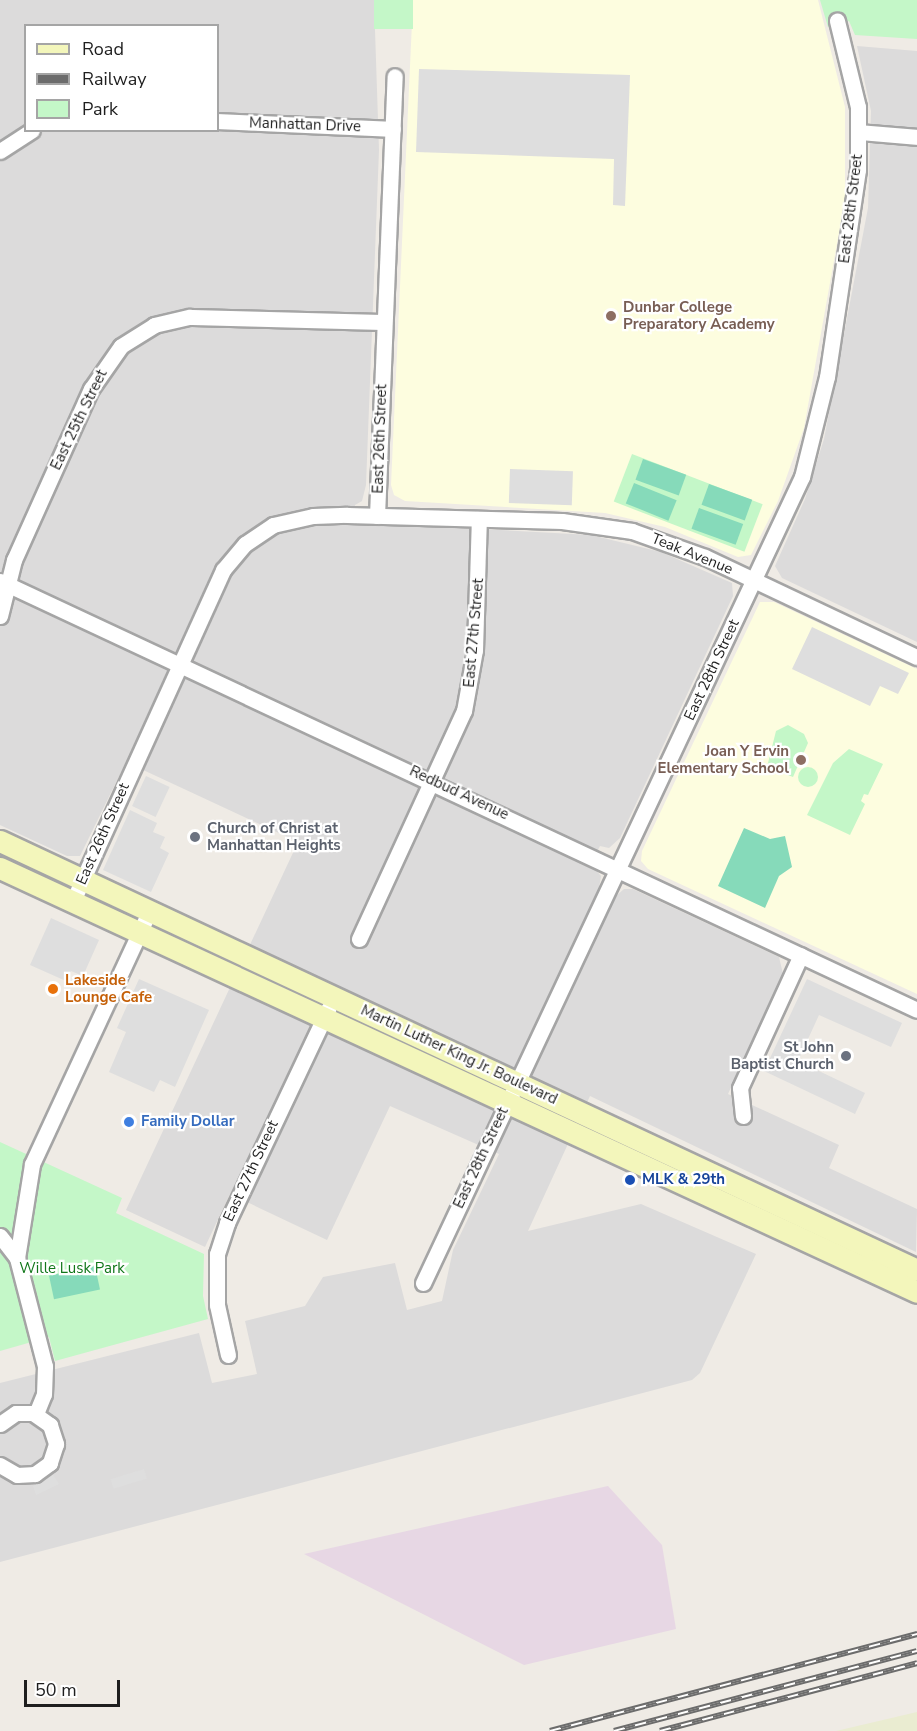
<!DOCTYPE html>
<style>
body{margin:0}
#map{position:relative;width:917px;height:1731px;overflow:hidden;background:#efebe5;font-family:"Nunito Sans",sans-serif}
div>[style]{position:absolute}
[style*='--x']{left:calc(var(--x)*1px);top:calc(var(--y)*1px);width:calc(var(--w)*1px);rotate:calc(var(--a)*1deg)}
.residential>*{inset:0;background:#dcdbdb}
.industrial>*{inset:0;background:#e7d7e4}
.education>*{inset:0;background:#fdfddf}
.farmland>*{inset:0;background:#eaecd1}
.park>*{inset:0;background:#c4f7c8;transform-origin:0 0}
.round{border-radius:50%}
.pitch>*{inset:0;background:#86daba;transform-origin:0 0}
.parking>*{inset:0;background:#dedede;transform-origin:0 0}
.roads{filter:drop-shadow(2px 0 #a5a5a5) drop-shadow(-2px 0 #a5a5a5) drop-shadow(0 2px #a5a5a5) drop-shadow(0 -2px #a5a5a5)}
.street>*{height:15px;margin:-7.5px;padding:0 7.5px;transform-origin:7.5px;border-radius:7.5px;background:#fff}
.secondary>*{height:21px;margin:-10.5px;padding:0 10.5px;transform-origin:10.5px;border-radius:10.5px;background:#f3f6bb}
.rail>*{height:6px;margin-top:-3px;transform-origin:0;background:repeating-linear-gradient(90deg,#fff 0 11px,#6c6c6c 0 22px);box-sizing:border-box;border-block:2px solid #6c6c6c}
.dots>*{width:16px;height:16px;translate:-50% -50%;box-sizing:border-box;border:3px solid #fff;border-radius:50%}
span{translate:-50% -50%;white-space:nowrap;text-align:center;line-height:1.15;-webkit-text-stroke:4.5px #fff;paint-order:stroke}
.street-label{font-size:15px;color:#1e1e1e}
.education-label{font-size:15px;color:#785e54;font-weight:700}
.left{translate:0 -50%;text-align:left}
.right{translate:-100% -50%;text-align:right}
.worship-label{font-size:15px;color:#5b616d;font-weight:700}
.food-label{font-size:15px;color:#c56008;font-weight:700}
.shop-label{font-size:15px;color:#366cbe;font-weight:700}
.transit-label{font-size:15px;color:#164399;font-weight:700}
.park-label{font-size:15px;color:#11771a}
.legend{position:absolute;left:24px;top:24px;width:195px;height:108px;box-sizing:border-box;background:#fff;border:2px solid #a5a5a5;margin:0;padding:8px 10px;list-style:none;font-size:18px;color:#1e1e1e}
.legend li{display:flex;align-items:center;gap:12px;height:30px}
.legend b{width:30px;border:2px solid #a5a5a5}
.scale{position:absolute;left:24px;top:1680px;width:96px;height:27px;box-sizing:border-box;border:3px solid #1e1e1e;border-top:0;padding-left:8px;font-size:18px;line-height:21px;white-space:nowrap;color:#1e1e1e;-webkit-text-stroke:4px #fff;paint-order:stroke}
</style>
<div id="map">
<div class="residential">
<div style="clip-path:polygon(evenodd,0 0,374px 0,379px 150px,366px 485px,362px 501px,355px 505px,354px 522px,591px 535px,661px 552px,732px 583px,733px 596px,620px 838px,609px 848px,600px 846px,591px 864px,601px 876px,599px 888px,616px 896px,624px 889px,633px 889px,779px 957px,783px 974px,728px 1094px,839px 1145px,829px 1168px,917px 1209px,916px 1252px,590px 1096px,528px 1231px,641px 1204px,756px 1254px,700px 1373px,692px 1380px,0 1562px,0 1383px,199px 1333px,212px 1383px,257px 1374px,245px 1321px,305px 1306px,323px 1277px,395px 1263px,407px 1310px,442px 1301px,453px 1250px,499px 1154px,390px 1106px,327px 1240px,230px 1194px,205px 1247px,126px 1210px,298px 842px,126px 762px,80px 856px,67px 856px,0 825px,0 0,26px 26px,218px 26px,218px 130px,26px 130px,26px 26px)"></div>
<div style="clip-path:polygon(857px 46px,917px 51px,917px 642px,782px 578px,775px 566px,805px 499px,824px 439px,868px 208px,871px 111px)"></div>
</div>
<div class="industrial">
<div style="clip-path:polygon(608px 1486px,662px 1545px,676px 1629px,524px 1665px,304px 1554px)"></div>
</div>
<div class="education">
<div style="clip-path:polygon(413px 0,818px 0,845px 107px,845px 199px,804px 428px,778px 501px,751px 555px,738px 557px,665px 527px,605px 513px,405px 501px,394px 495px,391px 485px)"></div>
<div style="clip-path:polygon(760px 602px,774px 602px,917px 669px,917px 994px,648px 869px,641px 861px,642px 851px)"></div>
</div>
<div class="farmland">
<div style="clip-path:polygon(917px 1712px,917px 1731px,836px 1731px)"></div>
</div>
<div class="park">
<div style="left:374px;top:0;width:39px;height:29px"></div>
<div style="clip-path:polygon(820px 0,917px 0,917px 39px,855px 35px,849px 21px,828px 27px)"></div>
<div style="left:632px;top:454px;width:140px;height:51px;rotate:21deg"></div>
<div style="clip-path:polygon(788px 725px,804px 734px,808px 743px,793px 777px,767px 767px,776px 731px)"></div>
<div style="clip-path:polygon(849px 749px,883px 764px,868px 795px,864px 794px,861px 801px,865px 804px,850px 835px,807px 815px,833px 763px)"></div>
<div class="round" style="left:798px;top:767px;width:20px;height:20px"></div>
<div style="clip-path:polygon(0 1142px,122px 1198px,116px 1213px,204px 1254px,203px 1296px,208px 1319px,55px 1361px,49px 1337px,0 1351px)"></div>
</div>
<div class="pitch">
<div style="left:643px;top:459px;width:46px;height:22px;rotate:20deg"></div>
<div style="left:634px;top:483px;width:46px;height:22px;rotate:22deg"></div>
<div style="left:709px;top:484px;width:46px;height:22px;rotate:20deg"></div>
<div style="left:699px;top:508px;width:47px;height:22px;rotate:20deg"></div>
<div style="clip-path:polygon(744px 828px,770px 839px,785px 836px,792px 867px,779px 876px,765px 908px,718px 886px)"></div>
<div style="left:95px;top:1266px;width:24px;height:47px;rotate:78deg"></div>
</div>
<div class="parking">
<div style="clip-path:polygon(419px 69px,630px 75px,625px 206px,613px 205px,614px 159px,416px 152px)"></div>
<div style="left:510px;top:469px;width:63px;height:34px;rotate:2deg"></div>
<div style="clip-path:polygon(812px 627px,909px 673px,898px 694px,880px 686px,870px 706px,792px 669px)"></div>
<div style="left:146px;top:776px;width:26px;height:33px;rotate:25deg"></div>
<div style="clip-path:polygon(130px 810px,157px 823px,153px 832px,165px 837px,160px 848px,169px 853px,151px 892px,103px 870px)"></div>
<div style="clip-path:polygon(51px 918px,99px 940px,83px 976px,71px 971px,66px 981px,30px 965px)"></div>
<div style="clip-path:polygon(139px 979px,209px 1010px,175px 1087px,160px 1080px,154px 1092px,109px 1072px,126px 1032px,117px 1028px)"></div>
<div style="clip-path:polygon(807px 979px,902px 1023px,891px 1047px,819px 1015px,798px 1061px,865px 1093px,855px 1114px,764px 1071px)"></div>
<div style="left:144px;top:1469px;width:10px;height:35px;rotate:73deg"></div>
<div style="clip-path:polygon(53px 1475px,59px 1484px,36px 1495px,33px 1486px)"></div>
</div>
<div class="roads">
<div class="street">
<div style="--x:218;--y:121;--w:175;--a:2.6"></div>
<div style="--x:859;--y:132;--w:58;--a:4.9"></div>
<div style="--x:0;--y:151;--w:38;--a:-33"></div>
<div style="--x:377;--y:516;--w:440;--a:-87.7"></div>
<div style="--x:0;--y:581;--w:1012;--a:25.07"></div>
<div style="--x:0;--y:616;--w:58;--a:-76"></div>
<div style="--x:14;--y:560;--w:188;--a:-65.8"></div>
<div style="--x:91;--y:389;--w:52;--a:-55.1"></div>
<div style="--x:121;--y:346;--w:39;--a:-32"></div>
<div style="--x:154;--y:325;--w:37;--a:-13"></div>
<div style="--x:190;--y:317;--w:194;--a:1.5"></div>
<div style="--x:72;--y:903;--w:366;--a:-65.6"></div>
<div style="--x:223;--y:570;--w:34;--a:-50"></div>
<div style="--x:245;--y:544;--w:34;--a:-34"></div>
<div style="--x:273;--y:525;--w:41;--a:-12.7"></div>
<div style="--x:313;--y:516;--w:34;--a:-2"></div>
<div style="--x:347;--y:515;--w:215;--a:1.6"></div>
<div style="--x:562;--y:521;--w:71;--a:8.1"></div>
<div style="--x:632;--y:531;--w:77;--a:19.6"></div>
<div style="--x:705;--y:557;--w:234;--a:25.3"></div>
<div style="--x:359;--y:939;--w:251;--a:-65.3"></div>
<div style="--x:464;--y:711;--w:62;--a:-79.8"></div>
<div style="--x:475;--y:650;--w:131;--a:-88.3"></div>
<div style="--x:743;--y:1116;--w:28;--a:-96"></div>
<div style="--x:740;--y:1088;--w:146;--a:-65.4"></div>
<div style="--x:0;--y:1236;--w:28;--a:52"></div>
<div style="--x:17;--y:1258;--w:112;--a:75.5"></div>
<div style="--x:45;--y:1366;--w:28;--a:92"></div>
<div style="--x:44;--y:1394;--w:22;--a:112"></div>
<div style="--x:17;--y:1258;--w:95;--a:-80.9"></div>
<div style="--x:32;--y:1164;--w:278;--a:-65.1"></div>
<div style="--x:423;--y:1283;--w:891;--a:-64.82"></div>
<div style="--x:802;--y:477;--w:103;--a:-76"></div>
<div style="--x:827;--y:377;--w:209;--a:-81.5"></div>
<div style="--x:858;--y:170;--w:63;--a:-90"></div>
<div style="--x:858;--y:107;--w:89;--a:-103.7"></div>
<div style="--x:228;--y:1355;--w:51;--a:-102.4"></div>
<div style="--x:217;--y:1305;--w:51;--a:-90"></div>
<div style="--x:217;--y:1254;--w:33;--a:-72"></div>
<div style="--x:227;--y:1223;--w:237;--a:-64.7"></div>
<div style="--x:0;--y:1424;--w:19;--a:-35"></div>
<div style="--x:16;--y:1413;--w:17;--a:0"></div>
<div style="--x:33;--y:1413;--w:21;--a:35"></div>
<div style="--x:50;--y:1425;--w:20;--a:72"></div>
<div style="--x:56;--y:1444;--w:20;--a:108"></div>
<div style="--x:50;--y:1463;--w:19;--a:144"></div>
<div style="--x:35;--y:1474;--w:18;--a:177"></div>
<div style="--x:17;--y:1475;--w:20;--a:-150"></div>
</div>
<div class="secondary">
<div style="--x:0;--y:841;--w:1012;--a:25.07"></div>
<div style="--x:0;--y:868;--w:1010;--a:24.81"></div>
</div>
</div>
<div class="rail">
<div style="--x:550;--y:1731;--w:380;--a:-14.8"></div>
<div style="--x:614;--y:1731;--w:313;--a:-14.8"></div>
<div style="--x:660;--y:1731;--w:266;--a:-14.8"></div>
</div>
<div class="dots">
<div style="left:611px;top:316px;background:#8d6e63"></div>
<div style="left:801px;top:760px;background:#8d6e63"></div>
<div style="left:195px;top:837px;background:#6b7280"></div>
<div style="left:53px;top:989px;background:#e8710a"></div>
<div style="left:846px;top:1056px;background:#6b7280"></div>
<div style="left:129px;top:1122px;background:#3f7fe0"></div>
<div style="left:630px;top:1180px;background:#1a4fb4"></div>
</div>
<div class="street-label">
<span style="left:305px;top:125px;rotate:2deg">Manhattan Drive</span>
<span style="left:851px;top:209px;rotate:-83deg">East 28th Street</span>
<span style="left:79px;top:420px;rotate:-64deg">East 25th Street</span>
<span style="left:380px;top:439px;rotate:-88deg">East 26th Street</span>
<span style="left:692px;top:554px;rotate:22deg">Teak Avenue</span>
<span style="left:474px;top:633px;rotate:-85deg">East 27th Street</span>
<span style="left:712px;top:670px;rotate:-65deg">East 28th Street</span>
<span style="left:459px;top:793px;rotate:25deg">Redbud Avenue</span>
<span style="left:103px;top:834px;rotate:-66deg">East 26th Street</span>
<span style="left:459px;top:1055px;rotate:25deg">Martin Luther King Jr. Boulevard</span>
<span style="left:481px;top:1158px;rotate:-65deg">East 28th Street</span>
<span style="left:251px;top:1171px;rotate:-65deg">East 27th Street</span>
</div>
<div class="education-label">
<span class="left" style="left:623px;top:316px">Dunbar College<br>Preparatory Academy</span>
<span class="right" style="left:789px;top:760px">Joan Y Ervin<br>Elementary School</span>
</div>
<div class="worship-label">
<span class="left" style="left:207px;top:837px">Church of Christ at<br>Manhattan Heights</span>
<span class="right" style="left:834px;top:1056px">St John<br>Baptist Church</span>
</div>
<div class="food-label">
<span class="left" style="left:65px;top:989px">Lakeside<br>Lounge Cafe</span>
</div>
<div class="shop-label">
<span class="left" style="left:141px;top:1122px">Family Dollar</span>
</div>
<div class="transit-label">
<span class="left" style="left:642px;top:1180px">MLK &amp; 29th</span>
</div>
<div class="park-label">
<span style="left:72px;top:1269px">Wille Lusk Park</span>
</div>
<ul class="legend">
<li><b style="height:8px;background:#f3f6bb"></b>Road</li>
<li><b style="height:8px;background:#6c6c6c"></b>Railway</li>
<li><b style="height:16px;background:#c4f7c8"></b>Park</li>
</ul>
<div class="scale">50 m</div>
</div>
